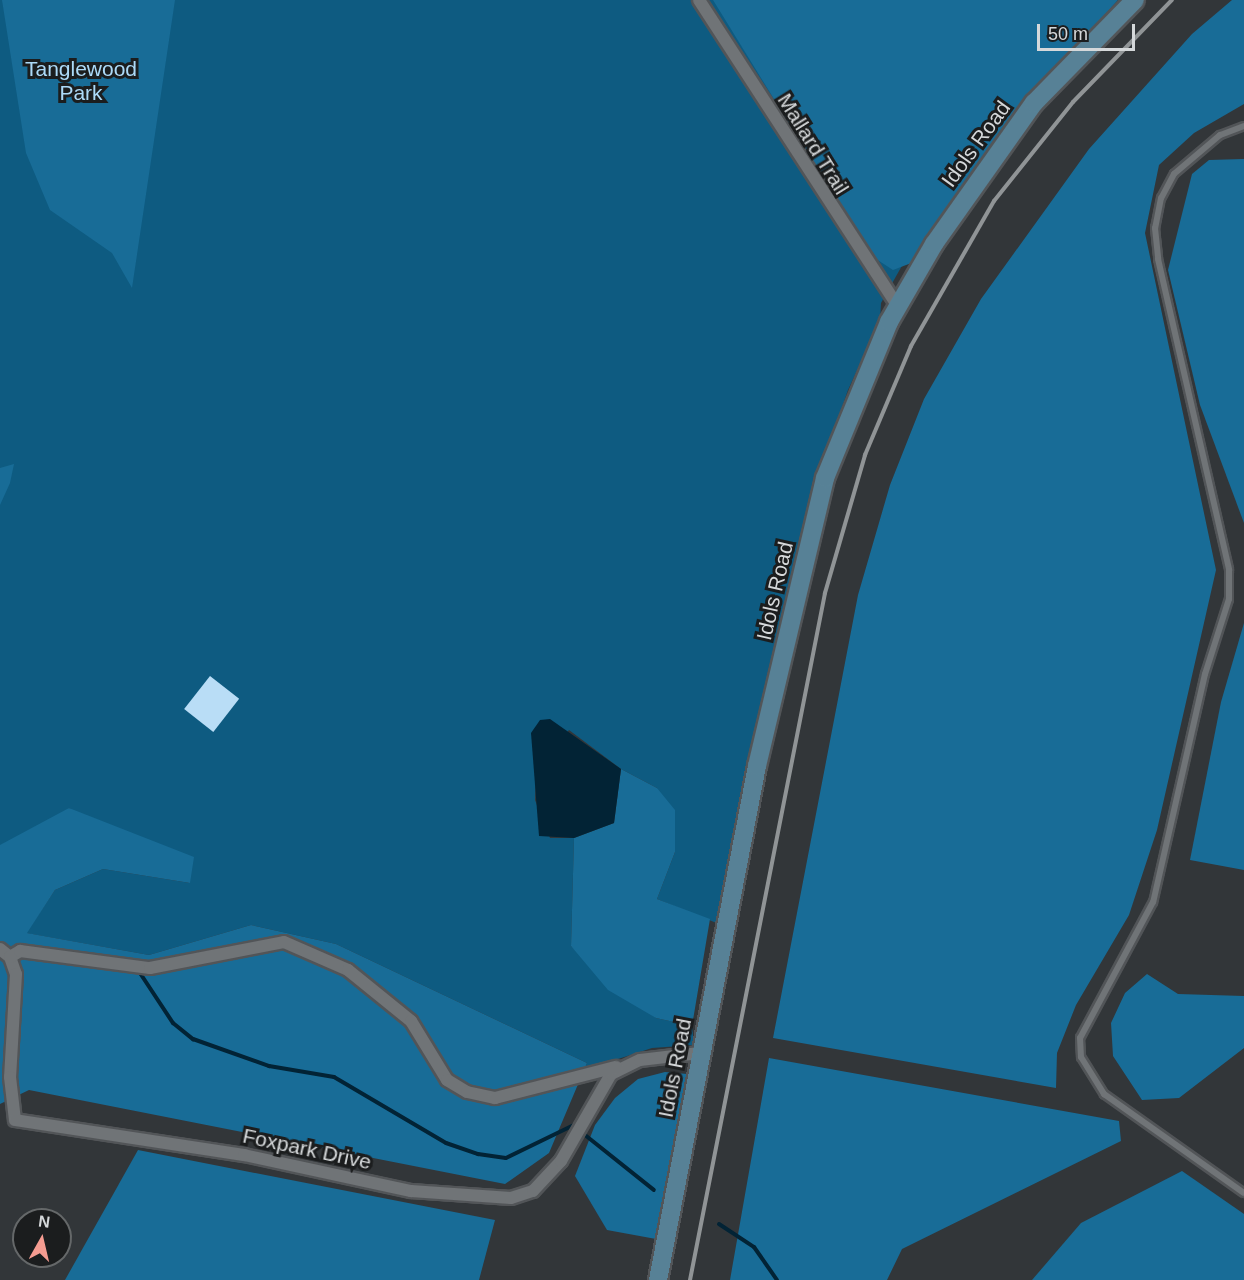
<!DOCTYPE html>
<style>
body{margin:0}
#map{position:relative;width:1244px;height:1280px;overflow:hidden;background:#323639;font-family:Arial,sans-serif}
div>[style]{position:absolute}
[style*='--x']{left:calc(var(--x)*1px);top:calc(var(--y)*1px);width:calc(var(--w)*1px);rotate:calc(var(--a)*1deg)}
.green>*{inset:0;background:#0e5b81}
.forest>*{inset:0;background:#186c97}
.water>*{inset:0;background:#022335}
.stream>*{height:4px;margin:-2px;padding:0 2px;transform-origin:2px;border-radius:2px;background:#022335}
.building>*{inset:0;background:#b9ddf6;transform-origin:0 0}
.roads{filter:drop-shadow(2px 0 #525558) drop-shadow(-2px 0 #525558) drop-shadow(0 2px #525558) drop-shadow(0 -2px #525558)}
.lane>*{height:6px;margin:-3px;padding:0 3px;transform-origin:3px;border-radius:3px;background:#707477}
.street>*{height:12px;margin:-6px;padding:0 6px;transform-origin:6px;border-radius:6px;background:#707477}
.secondary>*{height:18px;margin:-9px;padding:0 9px;transform-origin:9px;border-radius:9px;background:#578196}
.rail>*{height:4px;margin:-2px;padding:0 2px;transform-origin:2px;border-radius:2px;background:#909496}
span{translate:-50% -50%;white-space:nowrap;text-align:center;line-height:1.15;-webkit-text-stroke:6px #1b1d1e;paint-order:stroke}
.park-label{font-size:21px;color:#acdaf8}
.street-label{font-size:21px;color:#d5d8da}
.north{position:absolute;left:12px;top:1208px;width:60px;height:60px;box-sizing:border-box;background:#1b1d1e;border:2px solid #656869;border-radius:50%;rotate:8deg;font-size:16px;font-weight:700;line-height:24px;text-align:center;color:#d5d8da}
.north::after{content:'';display:block;margin:auto;width:21px;height:27px;background:#f59c91;clip-path:polygon(50% 0,100% 100%,50% 72%,0 100%)}
.scale{position:absolute;left:1037px;top:24px;width:98px;height:27px;box-sizing:border-box;border:3px solid #d5d8da;border-top:0;padding-left:8px;font-size:18px;line-height:21px;white-space:nowrap;color:#d5d8da;-webkit-text-stroke:4px #1b1d1e;paint-order:stroke}
</style>
<div id="map">
<div class="green">
<div style="clip-path:polygon(0 0,1107px 0,917px 239px,881px 303px,880px 321px,848px 390px,812px 494px,780px 621px,719px 924px,657px 899px,675px 852px,657px 788px,621px 769px,569px 730px,536px 773px,535px 800px,550px 838px,574px 838px,571px 946px,656px 1018px,692px 1026px,694px 1045px,652px 1048px,584px 1070px,587px 1063px,336px 944px,251px 925px,149px 955px,26px 933px,55px 890px,103px 869px,190px 883px,69px 808px,0 916px)"></div>
</div>
<div class="forest">
<div style="clip-path:polygon(2px 0,175px 0,132px 288px,112px 253px,50px 210px,26px 153px)"></div>
<div style="clip-path:polygon(713px 0,1118px 0,1006px 124px,914px 262px,893px 270px,870px 255px)"></div>
<div style="clip-path:polygon(1232px 0,1244px 0,1244px 104px,1194px 133px,1159px 165px,1145px 233px,1216px 570px,1157px 830px,1129px 915px,1076px 1005px,1057px 1053px,1056px 1088px,773px 1038px,858px 595px,890px 485px,924px 399px,981px 299px,1089px 149px,1192px 34px)"></div>
<div style="clip-path:polygon(1244px 159px,1244px 523px,1200px 405px,1168px 270px,1192px 174px,1209px 160px)"></div>
<div style="clip-path:polygon(14px 464px,10px 483px,0 505px,0 468px)"></div>
<div style="clip-path:polygon(1244px 623px,1244px 870px,1190px 860px,1221px 702px)"></div>
<div style="clip-path:polygon(621px 769px,657px 788px,675px 810px,675px 852px,657px 899px,710px 919px,692px 1026px,656px 1018px,608px 990px,571px 946px,574px 838px,614px 823px)"></div>
<div style="clip-path:polygon(69px 808px,194px 857px,190px 883px,103px 869px,55px 890px,27px 933px,149px 955px,251px 925px,336px 944px,587px 1063px,549px 1153px,505px 1184px,29px 1090px,0 1104px,0 845px)"></div>
<div style="clip-path:polygon(1147px 974px,1178px 994px,1244px 996px,1244px 1048px,1179px 1098px,1142px 1100px,1113px 1056px,1111px 1023px,1125px 993px)"></div>
<div style="clip-path:polygon(769px 1058px,1119px 1121px,1121px 1141px,902px 1249px,887px 1280px,730px 1280px)"></div>
<div style="clip-path:polygon(665px 1072px,687px 1074px,656px 1239px,607px 1230px,575px 1176px,595px 1125px,615px 1098px,638px 1079px)"></div>
<div style="clip-path:polygon(138px 1150px,495px 1220px,479px 1280px,65px 1280px)"></div>
<div style="clip-path:polygon(1182px 1171px,1244px 1214px,1244px 1280px,1032px 1280px,1081px 1223px)"></div>
</div>
<div class="water">
<div style="clip-path:polygon(550px 719px,621px 769px,614px 823px,574px 838px,539px 836px,531px 733px,540px 720px)"></div>
</div>
<div class="stream">
<div style="--x:140;--y:973;--w:60;--a:56.6"></div>
<div style="--x:173;--y:1023;--w:26;--a:39"></div>
<div style="--x:193;--y:1039;--w:81;--a:19.6"></div>
<div style="--x:269;--y:1066;--w:66;--a:9.6"></div>
<div style="--x:334;--y:1077;--w:130;--a:30.5"></div>
<div style="--x:446;--y:1143;--w:34;--a:19"></div>
<div style="--x:478;--y:1154;--w:28;--a:8"></div>
<div style="--x:506;--y:1158;--w:76;--a:-25.9"></div>
<div style="--x:585;--y:1135;--w:88;--a:38.6"></div>
<div style="--x:719;--y:1224;--w:42;--a:33.3"></div>
<div style="--x:754;--y:1247;--w:40;--a:55.1"></div>
</div>
<div class="building">
<div style="left:210px;top:676px;width:37px;height:42px;rotate:38deg"></div>
</div>
<div class="roads">
<div class="lane">
<div style="--x:1244;--y:126;--w:26;--a:159"></div>
<div style="--x:1220;--y:135;--w:60;--a:139.7"></div>
<div style="--x:1174;--y:174;--w:27;--a:118"></div>
<div style="--x:1161;--y:198;--w:31;--a:101"></div>
<div style="--x:1155;--y:228;--w:31;--a:84"></div>
<div style="--x:1158;--y:259;--w:319;--a:77.1"></div>
<div style="--x:1229;--y:570;--w:29;--a:90"></div>
<div style="--x:1229;--y:599;--w:79;--a:107.7"></div>
<div style="--x:1205;--y:674;--w:234;--a:102.8"></div>
<div style="--x:1153;--y:902;--w:154;--a:118.2"></div>
<div style="--x:1080;--y:1038;--w:19;--a:87"></div>
<div style="--x:1081;--y:1057;--w:44;--a:58.1"></div>
<div style="--x:1104;--y:1094;--w:171;--a:35.3"></div>
</div>
<div class="street">
<div style="--x:699;--y:0;--w:365;--a:57"></div>
<div style="--x:0;--y:949;--w:13;--a:39"></div>
<div style="--x:10;--y:957;--w:18;--a:71"></div>
<div style="--x:16;--y:974;--w:103;--a:93.3"></div>
<div style="--x:10;--y:1077;--w:43;--a:83.4"></div>
<div style="--x:15;--y:1120;--w:232;--a:8.7"></div>
<div style="--x:244;--y:1155;--w:171;--a:12.2"></div>
<div style="--x:411;--y:1191;--w:100;--a:4"></div>
<div style="--x:511;--y:1198;--w:23;--a:-18"></div>
<div style="--x:533;--y:1191;--w:41;--a:-47"></div>
<div style="--x:561;--y:1161;--w:100;--a:-60.1"></div>
<div style="--x:611;--y:1074;--w:32;--a:-26"></div>
<div style="--x:640;--y:1060;--w:60;--a:-6.7"></div>
<div style="--x:10;--y:957;--w:12;--a:-31"></div>
<div style="--x:20;--y:951;--w:131;--a:7.5"></div>
<div style="--x:150;--y:968;--w:136;--a:-11"></div>
<div style="--x:284;--y:942;--w:70;--a:23.6"></div>
<div style="--x:348;--y:970;--w:81;--a:39"></div>
<div style="--x:411;--y:1021;--w:69;--a:58.6"></div>
<div style="--x:447;--y:1080;--w:23;--a:31"></div>
<div style="--x:467;--y:1092;--w:29;--a:12"></div>
<div style="--x:495;--y:1098;--w:125;--a:-14.4"></div>
</div>
<div class="secondary">
<div style="--x:658;--y:1280;--w:523;--a:-79.1"></div>
<div style="--x:757;--y:766;--w:296;--a:-76.7"></div>
<div style="--x:825;--y:478;--w:169;--a:-67.7"></div>
<div style="--x:889;--y:322;--w:90;--a:-60"></div>
<div style="--x:934;--y:244;--w:173;--a:-54.7"></div>
<div style="--x:1034;--y:103;--w:144;--a:-45.6"></div>
</div>
</div>
<div class="rail">
<div style="--x:690;--y:1280;--w:700;--a:-78.88"></div>
<div style="--x:825;--y:593;--w:144;--a:-73.8"></div>
<div style="--x:865;--y:455;--w:118;--a:-67.1"></div>
<div style="--x:911;--y:346;--w:167;--a:-60.2"></div>
<div style="--x:994;--y:201;--w:127;--a:-51.4"></div>
<div style="--x:1073;--y:102;--w:142;--a:-45.9"></div>
</div>
<div class="park-label">
<span style="left:81px;top:81px">Tanglewood<br>Park</span>
</div>
<div class="street-label">
<span style="left:813px;top:144px;rotate:58deg">Mallard Trail</span>
<span style="left:976px;top:144px;rotate:-54deg">Idols Road</span>
<span style="left:775px;top:591px;rotate:-77deg">Idols Road</span>
<span style="left:675px;top:1068px;rotate:-79deg">Idols Road</span>
<span style="left:307px;top:1149px;rotate:12deg">Foxpark Drive</span>
</div>
<div class="north">N</div>
<div class="scale">50 m</div>
</div>
